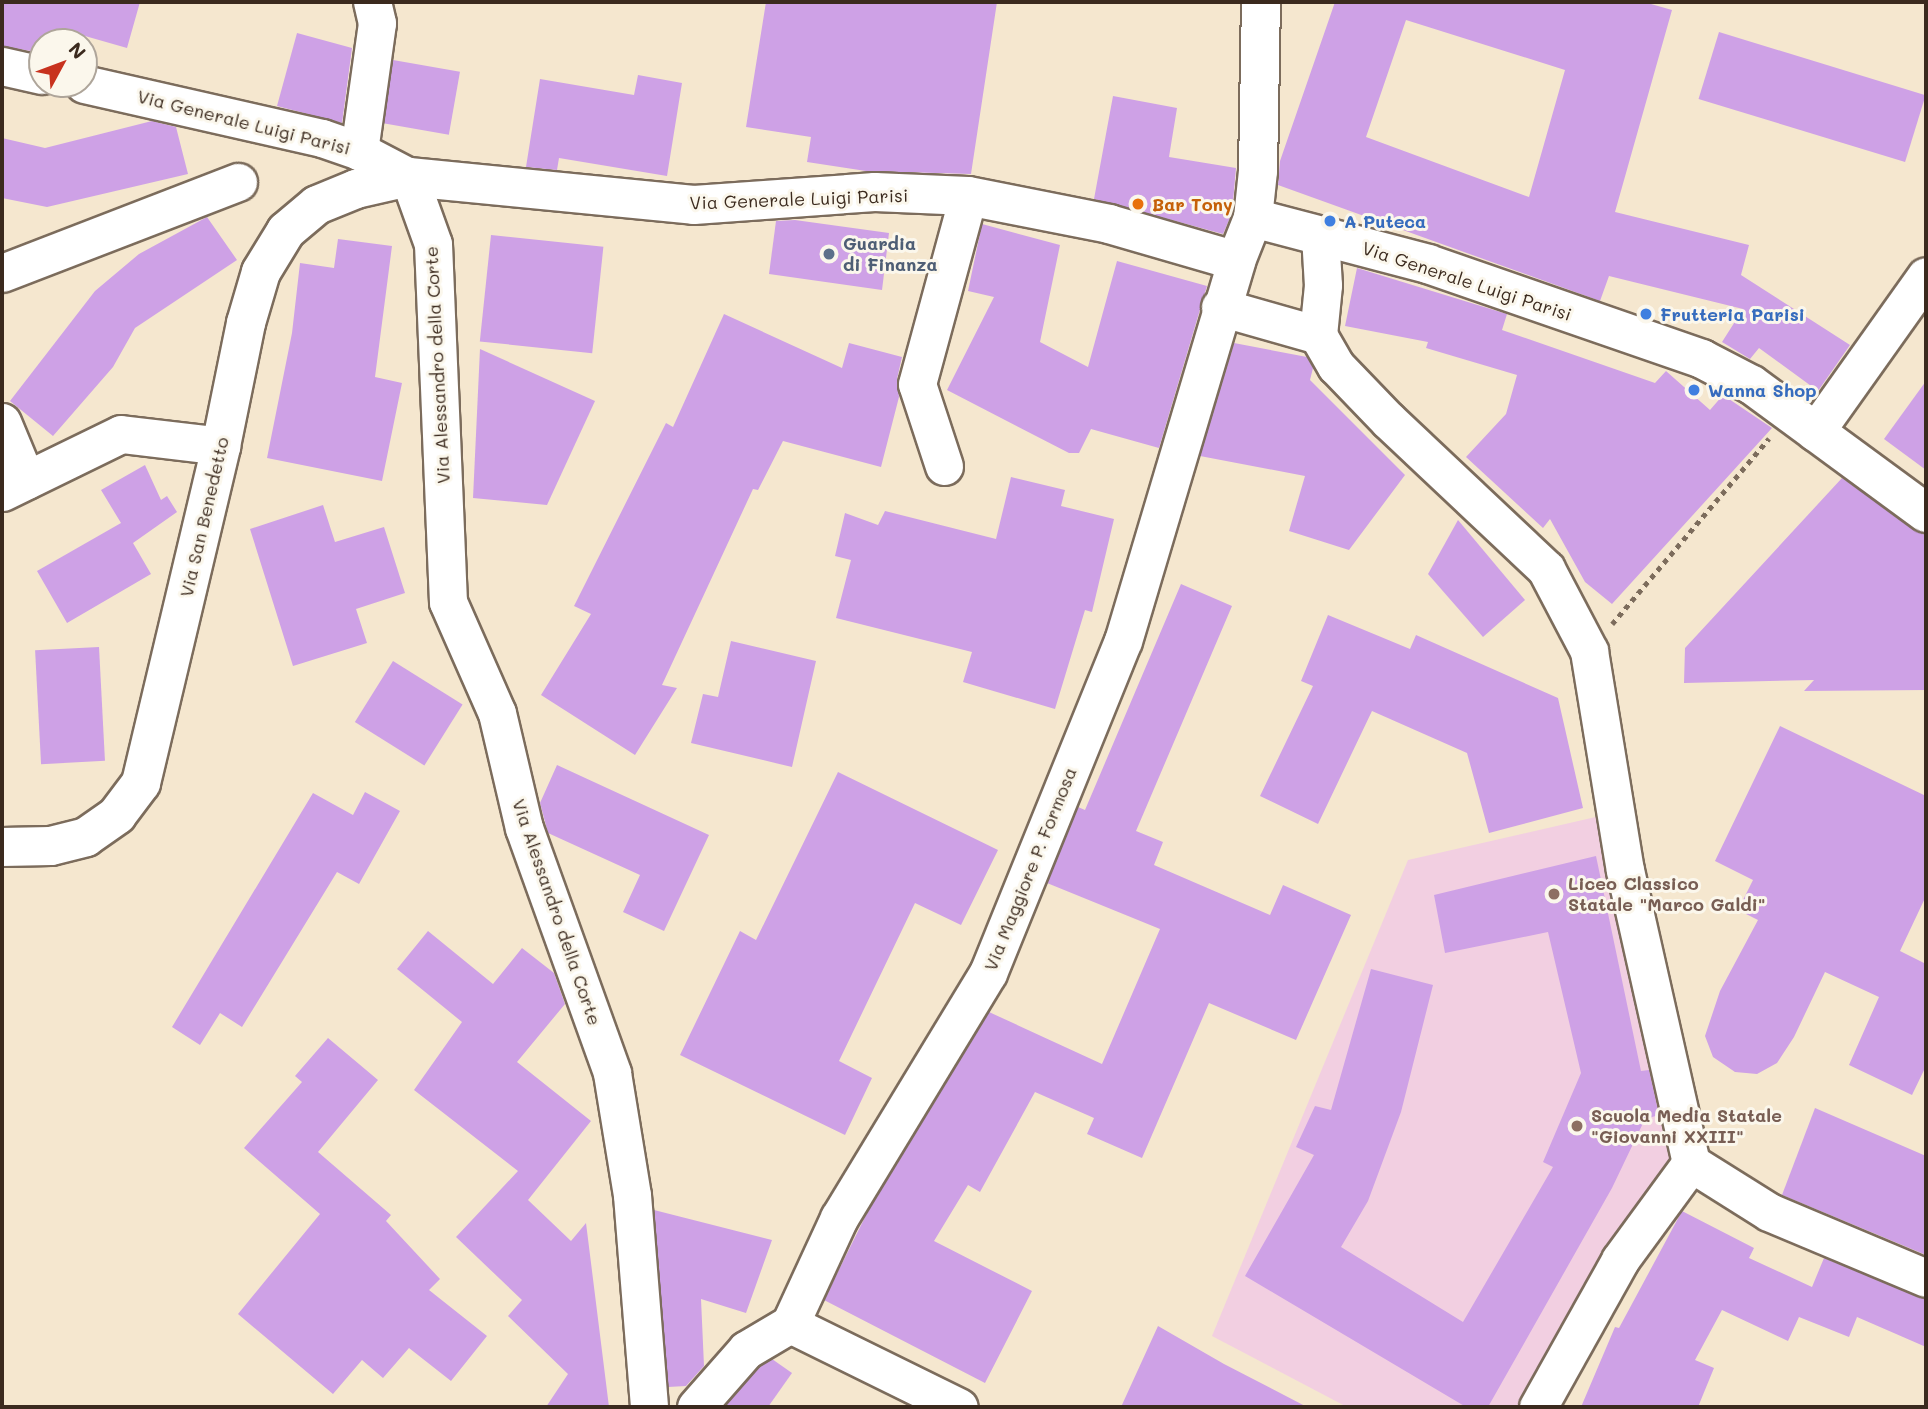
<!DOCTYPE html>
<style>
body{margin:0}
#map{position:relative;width:1928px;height:1409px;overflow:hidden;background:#f5e7cf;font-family:Mali,sans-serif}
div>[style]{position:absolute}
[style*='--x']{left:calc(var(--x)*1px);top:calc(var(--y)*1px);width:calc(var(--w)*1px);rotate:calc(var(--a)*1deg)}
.built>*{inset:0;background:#f2cfe1}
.building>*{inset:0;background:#cea1e6;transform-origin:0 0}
.path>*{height:4.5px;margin-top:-2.25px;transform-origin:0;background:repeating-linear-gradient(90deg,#7c6c5c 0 5px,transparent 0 10px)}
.roads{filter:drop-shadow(2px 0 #7c6c5c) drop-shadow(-2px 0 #7c6c5c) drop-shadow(0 2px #7c6c5c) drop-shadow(0 -2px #7c6c5c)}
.minor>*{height:37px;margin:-18.5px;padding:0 18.5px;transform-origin:18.5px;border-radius:18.5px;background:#fff}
.tertiary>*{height:38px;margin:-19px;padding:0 19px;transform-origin:19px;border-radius:19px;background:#fff}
.dots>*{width:19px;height:19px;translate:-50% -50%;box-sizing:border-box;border:4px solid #fbf7ec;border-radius:50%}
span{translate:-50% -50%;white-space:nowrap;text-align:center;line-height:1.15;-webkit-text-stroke:6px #fbf7ec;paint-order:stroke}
.street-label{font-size:18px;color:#3b2a1e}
.food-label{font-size:18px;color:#c56008;font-weight:700}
.left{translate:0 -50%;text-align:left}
.shop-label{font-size:18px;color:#366cbe;font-weight:700}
.service-label{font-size:18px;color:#4e5e75;font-weight:700}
.education-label{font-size:18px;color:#785e54;font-weight:700}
.frame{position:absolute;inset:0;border:4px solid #3b2a1e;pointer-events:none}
.north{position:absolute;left:28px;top:28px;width:70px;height:70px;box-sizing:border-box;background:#fbf7ec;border:2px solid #aea59a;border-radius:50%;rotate:49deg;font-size:19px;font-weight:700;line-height:28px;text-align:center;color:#3b2a1e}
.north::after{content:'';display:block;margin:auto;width:24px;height:32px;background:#c8321e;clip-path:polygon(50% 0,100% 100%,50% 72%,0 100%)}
</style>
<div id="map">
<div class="built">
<div style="clip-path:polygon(1600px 816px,1677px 1149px,1525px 1407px,1347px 1407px,1212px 1336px,1408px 860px)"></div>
</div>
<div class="building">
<div style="clip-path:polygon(2px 2px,140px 2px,127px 48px,64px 30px,61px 42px,42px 42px,42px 53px,2px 46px)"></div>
<div style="clip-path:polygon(766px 2px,997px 2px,971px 174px,866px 171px,807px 162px,811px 137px,746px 127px)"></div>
<div style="clip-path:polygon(evenodd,1335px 2px,1644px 2px,1672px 10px,1615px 212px,1749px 245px,1741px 275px,1850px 345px,1818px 391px,1759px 348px,1750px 359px,1722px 342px,1743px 309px,1609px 276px,1600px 301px,1278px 185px,1280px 161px,1335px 2px,1406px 20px,1565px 70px,1529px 197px,1366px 137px,1406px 20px)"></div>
<div style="left:1719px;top:32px;width:216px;height:70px;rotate:17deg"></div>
<div style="clip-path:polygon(297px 33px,352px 48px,342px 123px,277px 106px)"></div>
<div style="left:393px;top:60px;width:68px;height:64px;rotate:10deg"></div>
<div style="clip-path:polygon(638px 75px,682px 83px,667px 176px,559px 158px,557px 170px,526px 167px,540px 79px,634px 95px)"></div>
<div style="clip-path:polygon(1113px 96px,1177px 108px,1169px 157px,1236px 168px,1232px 213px,1223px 234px,1094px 199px)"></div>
<div style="clip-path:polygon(152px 121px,176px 127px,188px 174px,47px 207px,2px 198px,2px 138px,45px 148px)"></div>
<div style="clip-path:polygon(207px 217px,237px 260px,135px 328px,113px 367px,53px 436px,10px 401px,95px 291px,139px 254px)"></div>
<div style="clip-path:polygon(795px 220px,889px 233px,882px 290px,769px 274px,776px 221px)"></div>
<div style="clip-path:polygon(982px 224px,1060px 245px,1040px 342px,1088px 367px,1117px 261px,1207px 286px,1159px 448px,1091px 429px,1079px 453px,1069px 453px,947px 390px,994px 297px,968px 291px)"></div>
<div style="left:491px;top:235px;width:113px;height:107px;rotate:6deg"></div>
<div style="clip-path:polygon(338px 239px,392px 246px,375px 377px,402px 383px,382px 481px,267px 458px,292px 333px,300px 263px,334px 268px)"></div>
<div style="clip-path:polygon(1357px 268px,1507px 314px,1502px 330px,1655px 383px,1666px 371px,1710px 410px,1723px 395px,1772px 428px,1612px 604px,1585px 582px,1550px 519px,1543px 528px,1466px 457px,1506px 414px,1517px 375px,1426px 348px,1428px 342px,1345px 326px)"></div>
<div style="clip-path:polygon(724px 314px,842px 368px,849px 343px,902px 357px,897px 379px,899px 397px,881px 467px,783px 441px,758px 490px,753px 489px,662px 685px,677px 688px,635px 755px,541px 695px,591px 614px,574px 606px,666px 423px,673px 427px)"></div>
<div style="clip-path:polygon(1234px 343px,1307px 357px,1313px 368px,1310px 380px,1405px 475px,1349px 550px,1289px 531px,1305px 476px,1200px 456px)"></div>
<div style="clip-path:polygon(480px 349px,595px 401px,547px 505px,473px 498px)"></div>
<div style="clip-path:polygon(1926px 381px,1926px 470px,1884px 439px)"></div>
<div style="clip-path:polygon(145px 465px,161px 500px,167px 496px,177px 512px,133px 543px,151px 574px,67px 623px,37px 571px,121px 523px,101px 490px)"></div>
<div style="clip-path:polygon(1011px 477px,1065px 490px,1061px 506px,1114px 519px,1092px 612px,1085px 610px,1055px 709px,963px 682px,972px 652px,836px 618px,851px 560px,835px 556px,845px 513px,878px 525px,885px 511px,996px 539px)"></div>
<div style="clip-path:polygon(1842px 478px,1926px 536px,1926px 690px,1804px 691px,1814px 680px,1684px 683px,1685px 648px)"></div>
<div style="clip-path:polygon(323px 505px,335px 542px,384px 527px,405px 593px,356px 609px,367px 643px,293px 666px,250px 529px)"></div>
<div style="clip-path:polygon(1458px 520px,1525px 600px,1483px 637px,1428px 574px)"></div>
<div style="clip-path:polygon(1181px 584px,1232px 606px,1136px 831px,1163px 842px,1154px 865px,1270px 915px,1283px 885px,1351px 915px,1296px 1040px,1209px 1003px,1142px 1158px,1087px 1134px,1094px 1118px,1035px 1092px,980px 1192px,968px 1185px,934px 1241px,1032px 1291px,985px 1383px,824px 1300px,870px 1207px,989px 1012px,1102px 1064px,1160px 929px,1047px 883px,1078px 807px,1085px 810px)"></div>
<div style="clip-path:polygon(1328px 615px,1410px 649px,1416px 635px,1558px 698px,1583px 808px,1489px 833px,1467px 753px,1372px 711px,1318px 824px,1260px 796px,1313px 686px,1301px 681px)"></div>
<div style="clip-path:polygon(731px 641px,816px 661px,792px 767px,691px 743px,703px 694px,718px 697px)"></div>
<div style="left:99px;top:647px;width:114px;height:64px;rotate:87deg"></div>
<div style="left:393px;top:661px;width:82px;height:72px;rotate:32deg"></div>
<div style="clip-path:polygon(1780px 726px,1926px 796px,1926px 896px,1900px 951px,1926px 964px,1926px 1066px,1912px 1095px,1849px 1065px,1879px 997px,1825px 972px,1794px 1037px,1777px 1063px,1757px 1074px,1735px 1072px,1713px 1057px,1705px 1036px,1720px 991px,1758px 920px,1738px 910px,1753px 880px,1715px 861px)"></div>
<div style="clip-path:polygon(557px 765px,709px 835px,664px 931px,623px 912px,640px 875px,548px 833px,540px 803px)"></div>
<div style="clip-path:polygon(838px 772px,998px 850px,961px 925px,915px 903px,839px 1061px,872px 1078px,845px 1135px,680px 1055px,740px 931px,756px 940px)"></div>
<div style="clip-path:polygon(365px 792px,400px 811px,359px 884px,337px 872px,242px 1027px,220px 1013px,200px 1045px,172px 1027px,313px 793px,353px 815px)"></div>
<div style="clip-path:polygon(1596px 856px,1641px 1071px,1649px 1070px,1659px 1115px,1645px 1119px,1612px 1188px,1488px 1407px,1466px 1407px,1245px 1276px,1314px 1155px,1296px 1147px,1315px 1106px,1331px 1110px,1371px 969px,1433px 985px,1401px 1112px,1368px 1201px,1341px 1247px,1463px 1322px,1553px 1167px,1543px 1162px,1581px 1073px,1548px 932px,1445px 953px,1434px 895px)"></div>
<div style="clip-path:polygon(428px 931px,493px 984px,522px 948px,554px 973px,565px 1004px,517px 1062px,591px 1121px,528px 1200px,571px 1241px,586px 1223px,609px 1407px,546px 1407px,568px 1374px,508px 1316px,522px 1300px,456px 1237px,518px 1171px,414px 1090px,462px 1022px,397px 969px)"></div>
<div style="clip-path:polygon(328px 1038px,378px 1080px,318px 1152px,391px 1215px,386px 1221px,440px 1279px,429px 1290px,487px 1336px,451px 1381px,409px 1348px,383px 1378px,362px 1360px,333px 1394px,238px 1314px,320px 1214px,244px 1148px,302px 1082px,295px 1076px)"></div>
<div style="clip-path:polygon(1815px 1108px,1926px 1156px,1926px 1255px,1782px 1195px)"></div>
<div style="clip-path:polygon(654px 1210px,772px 1240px,746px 1313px,701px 1299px,704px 1366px,686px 1386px,668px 1387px)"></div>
<div style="clip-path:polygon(1682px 1211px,1754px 1248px,1749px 1258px,1812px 1287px,1824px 1258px,1926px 1299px,1926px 1347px,1857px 1317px,1849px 1337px,1799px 1317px,1788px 1341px,1722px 1310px,1695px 1360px,1714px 1368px,1698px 1407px,1581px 1407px,1615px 1327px,1619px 1328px)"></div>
<div style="clip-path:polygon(1158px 1326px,1224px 1364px,1307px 1407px,1121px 1407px)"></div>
<div style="clip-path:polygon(772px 1359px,792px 1373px,768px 1407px,724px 1407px,760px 1366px)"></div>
</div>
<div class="path">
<div style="--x:1612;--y:624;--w:243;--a:-49.8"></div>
</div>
<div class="roads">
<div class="minor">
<div style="--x:2;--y:66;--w:41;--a:12.7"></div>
<div style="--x:84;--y:84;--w:244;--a:12.8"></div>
<div style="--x:322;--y:138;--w:39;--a:19"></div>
<div style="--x:359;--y:151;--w:56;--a:27.5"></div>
<div style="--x:409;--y:177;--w:71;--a:70.3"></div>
<div style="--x:433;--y:244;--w:358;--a:87.6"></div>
<div style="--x:448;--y:602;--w:121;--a:66.2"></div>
<div style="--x:497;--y:713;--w:118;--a:76.8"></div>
<div style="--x:524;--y:828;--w:260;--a:70.2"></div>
<div style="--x:612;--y:1073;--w:124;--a:80.7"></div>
<div style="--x:632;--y:1195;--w:213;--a:85.4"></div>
<div style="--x:359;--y:151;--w:129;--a:-82"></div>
<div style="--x:377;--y:23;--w:22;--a:-103"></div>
<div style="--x:1320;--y:235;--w:50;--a:86.6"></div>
<div style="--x:1323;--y:285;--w:50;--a:95.7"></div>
<div style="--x:1318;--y:335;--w:36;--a:60"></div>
<div style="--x:1336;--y:366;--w:76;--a:46.1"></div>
<div style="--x:1389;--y:421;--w:216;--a:43.3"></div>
<div style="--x:1546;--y:569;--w:93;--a:62.3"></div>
<div style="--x:1589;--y:651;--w:222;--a:80.7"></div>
<div style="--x:1625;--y:870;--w:300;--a:77.3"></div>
<div style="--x:1691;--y:1163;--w:92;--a:32.1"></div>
<div style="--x:1769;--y:1212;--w:170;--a:22.8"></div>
<div style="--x:2;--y:273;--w:253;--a:-21.1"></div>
<div style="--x:1220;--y:307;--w:102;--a:15.9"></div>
<div style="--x:2;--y:422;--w:63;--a:67.5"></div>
<div style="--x:1815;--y:432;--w:191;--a:-54.6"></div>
<div style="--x:944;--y:466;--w:86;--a:-108.2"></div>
<div style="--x:917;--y:384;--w:195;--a:-74.8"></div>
<div style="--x:2;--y:492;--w:132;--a:-26"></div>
<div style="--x:121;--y:434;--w:101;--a:6.8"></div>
<div style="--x:790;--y:1324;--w:188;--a:26.2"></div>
<div style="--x:696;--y:1407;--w:76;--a:-48.7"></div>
<div style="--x:746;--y:1350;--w:51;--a:-30.6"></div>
<div style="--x:790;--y:1324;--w:117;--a:-65.2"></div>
<div style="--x:839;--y:1218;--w:287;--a:-58.7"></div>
<div style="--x:988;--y:973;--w:358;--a:-67.9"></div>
<div style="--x:1123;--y:641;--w:396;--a:-73.4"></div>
<div style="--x:1538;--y:1407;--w:168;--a:-60.8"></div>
<div style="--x:1620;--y:1260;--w:120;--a:-53.8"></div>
</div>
<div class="tertiary">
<div style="--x:1253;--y:218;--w:181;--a:14.7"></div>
<div style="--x:1428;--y:264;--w:290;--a:19.1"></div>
<div style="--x:1702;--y:359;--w:56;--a:27.5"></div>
<div style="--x:1752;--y:385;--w:216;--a:36.3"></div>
<div style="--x:2;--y:847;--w:49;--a:-1.2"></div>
<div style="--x:51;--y:846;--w:36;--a:-14"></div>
<div style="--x:86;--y:837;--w:38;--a:-35"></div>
<div style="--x:117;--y:815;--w:40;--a:-53"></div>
<div style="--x:141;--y:783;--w:346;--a:-76.6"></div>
<div style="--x:221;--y:446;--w:126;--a:-78.5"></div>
<div style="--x:246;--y:323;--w:53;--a:-73.6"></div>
<div style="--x:261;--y:272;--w:48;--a:-58.6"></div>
<div style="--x:286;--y:231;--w:40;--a:-40"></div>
<div style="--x:317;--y:205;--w:42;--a:-22.3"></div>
<div style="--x:356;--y:189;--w:54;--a:-12.8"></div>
<div style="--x:409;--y:177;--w:286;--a:5.6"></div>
<div style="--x:694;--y:205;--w:181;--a:-4.1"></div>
<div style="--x:875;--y:192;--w:93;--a:2.5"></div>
<div style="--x:968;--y:196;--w:144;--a:11.2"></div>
<div style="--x:1109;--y:224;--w:132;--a:16.2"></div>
<div style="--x:1236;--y:261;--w:46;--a:-68.4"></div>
<div style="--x:1253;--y:218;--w:47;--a:-83.9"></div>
<div style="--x:1258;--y:171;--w:169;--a:-89"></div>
</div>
</div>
<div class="dots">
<div style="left:1138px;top:204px;background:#e8710a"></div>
<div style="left:1330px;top:221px;background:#3f7fe0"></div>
<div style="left:829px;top:254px;background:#5c6f8a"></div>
<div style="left:1646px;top:314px;background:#3f7fe0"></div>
<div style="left:1694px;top:390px;background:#3f7fe0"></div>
<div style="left:1554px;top:894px;background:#8d6e63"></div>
<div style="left:1577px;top:1126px;background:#8d6e63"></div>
</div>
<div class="street-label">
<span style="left:244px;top:122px;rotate:14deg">Via Generale Luigi Parisi</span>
<span style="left:799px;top:199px;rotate:-2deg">Via Generale Luigi Parisi</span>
<span style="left:1467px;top:281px;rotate:18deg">Via Generale Luigi Parisi</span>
<span style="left:437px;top:365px;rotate:-93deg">Via Alessandro della Corte</span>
<span style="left:204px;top:517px;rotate:-77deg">Via San Benedetto</span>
<span style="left:1030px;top:869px;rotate:-68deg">Via Maggiore P. Formosa</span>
<span style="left:557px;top:912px;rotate:71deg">Via Alessandro della Corte</span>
</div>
<div class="food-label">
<span class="left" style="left:1152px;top:204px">Bar Tony</span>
</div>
<div class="shop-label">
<span class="left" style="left:1344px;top:221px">A Puteca</span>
<span class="left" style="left:1660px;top:314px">Frutteria Parisi</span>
<span class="left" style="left:1708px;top:390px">Wanna Shop</span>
</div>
<div class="service-label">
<span class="left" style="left:843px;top:254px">Guardia<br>di Finanza</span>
</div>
<div class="education-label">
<span class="left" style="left:1568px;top:894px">Liceo Classico<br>Statale "Marco Galdi"</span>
<span class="left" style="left:1591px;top:1126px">Scuola Media Statale<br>"Giovanni XXIII"</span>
</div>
<div class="frame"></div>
<div class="north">N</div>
</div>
